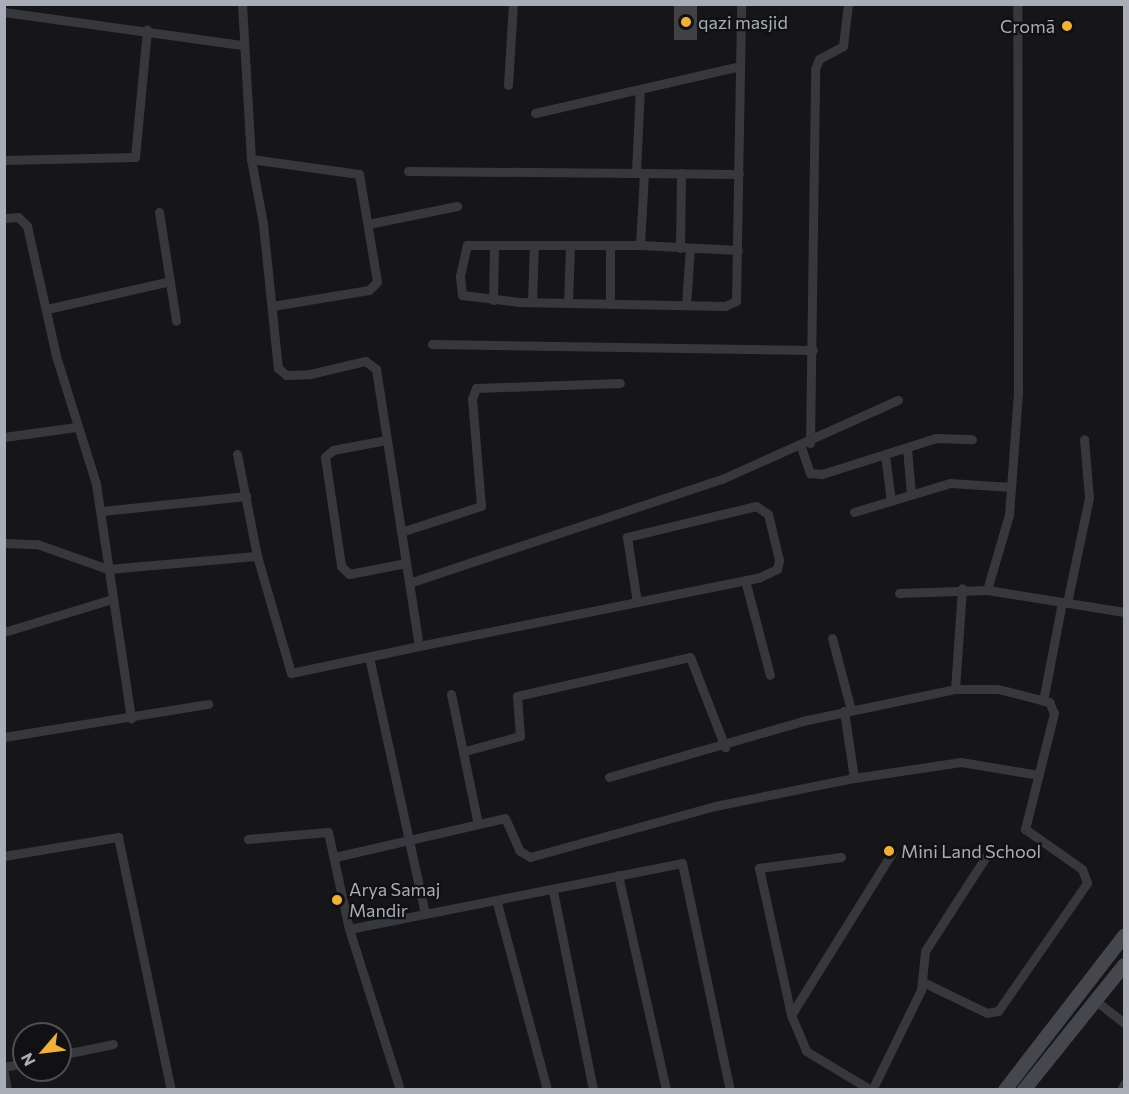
<!DOCTYPE html>
<meta charset="utf-8">
<style>
body{margin:0}
#map{position:relative;width:1129px;height:1094px;overflow:hidden;background:#161618;font-family:Commissioner,sans-serif}
div>[style]{position:absolute}
[style*='--x']{left:calc(var(--x)*1px);top:calc(var(--y)*1px);width:calc(var(--w)*1px);rotate:calc(var(--a)*1deg)}
.building>*{inset:0;background:#404145;transform-origin:0 0}
.street>*{height:9px;margin:-4.5px;padding:0 4.5px;transform-origin:4.5px;border-radius:4.5px;background:#37383d}
.secondary>*{height:14px;margin:-7px;padding:0 7px;transform-origin:7px;border-radius:7px;background:#45474d}
.dots>*{width:16px;height:16px;translate:-50% -50%;box-sizing:border-box;border:3px solid #111113;border-radius:50%}
span{translate:-50% -50%;white-space:nowrap;text-align:center;line-height:1.15;-webkit-text-stroke:4.5px #111113;paint-order:stroke}
.poi-label{font-size:18px;color:#a8adb8}
.left{translate:0 -50%;text-align:left}
.right{translate:-100% -50%;text-align:right}
.frame{position:absolute;inset:0;border:6px solid #a8adb8;pointer-events:none}
.north{position:absolute;left:12px;top:1022px;width:60px;height:60px;box-sizing:border-box;background:#111113;border:2px solid #4d4f55;border-radius:50%;rotate:242deg;font-size:16px;font-weight:700;line-height:24px;text-align:center;color:#a8adb8}
.north::after{content:'';display:block;margin:auto;width:21px;height:27px;background:#f2b134;clip-path:polygon(50% 0,100% 100%,50% 72%,0 100%)}
</style>
<div id="map">
<div class="building">
<div style="left:674px;top:4px;width:23px;height:36px"></div>
</div>
<div class="street">
<div style="--x:242;--y:4;--w:155;--a:86.7"></div>
<div style="--x:251;--y:159;--w:66;--a:79.5"></div>
<div style="--x:263;--y:224;--w:145;--a:84.1"></div>
<div style="--x:278;--y:368;--w:11;--a:41"></div>
<div style="--x:286;--y:375;--w:24;--a:-2"></div>
<div style="--x:310;--y:374;--w:57;--a:-13.3"></div>
<div style="--x:365;--y:361;--w:14;--a:36"></div>
<div style="--x:376;--y:369;--w:280;--a:81.2"></div>
<div style="--x:419;--y:646;--w:348;--a:-11.4"></div>
<div style="--x:760;--y:577;--w:19;--a:-25"></div>
<div style="--x:777;--y:569;--w:9;--a:-77"></div>
<div style="--x:779;--y:560;--w:47;--a:-103.4"></div>
<div style="--x:768;--y:514;--w:14;--a:-146"></div>
<div style="--x:756;--y:506;--w:133;--a:166.5"></div>
<div style="--x:627;--y:537;--w:66;--a:81.3"></div>
<div style="--x:4;--y:12;--w:240;--a:7.9"></div>
<div style="--x:508;--y:85;--w:81;--a:-86.5"></div>
<div style="--x:535;--y:113;--w:210;--a:-12.9"></div>
<div style="--x:251;--y:159;--w:109;--a:7.9"></div>
<div style="--x:359;--y:174;--w:109;--a:80.5"></div>
<div style="--x:377;--y:282;--w:11;--a:135"></div>
<div style="--x:369;--y:290;--w:98;--a:170.6"></div>
<div style="--x:4;--y:160;--w:131;--a:-1.3"></div>
<div style="--x:135;--y:157;--w:128;--a:-84.6"></div>
<div style="--x:408;--y:171;--w:331;--a:0.5"></div>
<div style="--x:636;--y:173;--w:84;--a:-87.3"></div>
<div style="--x:644;--y:173;--w:72;--a:93.2"></div>
<div style="--x:640;--y:245;--w:173;--a:180"></div>
<div style="--x:467;--y:245;--w:32;--a:103"></div>
<div style="--x:460;--y:276;--w:19;--a:84"></div>
<div style="--x:462;--y:295;--w:57;--a:7"></div>
<div style="--x:519;--y:302;--w:206;--a:1.1"></div>
<div style="--x:725;--y:306;--w:12;--a:-24"></div>
<div style="--x:736;--y:301;--w:297;--a:-89"></div>
<div style="--x:159;--y:212;--w:110;--a:81.1"></div>
<div style="--x:4;--y:218;--w:14;--a:-4"></div>
<div style="--x:18;--y:217;--w:13;--a:45"></div>
<div style="--x:27;--y:226;--w:133;--a:77.4"></div>
<div style="--x:56;--y:356;--w:134;--a:72.6"></div>
<div style="--x:96;--y:484;--w:237;--a:81.5"></div>
<div style="--x:368;--y:224;--w:91;--a:-11.4"></div>
<div style="--x:640;--y:245;--w:98;--a:2.9"></div>
<div style="--x:680;--y:248;--w:75;--a:-89.2"></div>
<div style="--x:493;--y:300;--w:54;--a:-88.9"></div>
<div style="--x:532;--y:302;--w:56;--a:-88"></div>
<div style="--x:568;--y:303;--w:56;--a:-88"></div>
<div style="--x:610;--y:304;--w:58;--a:-90"></div>
<div style="--x:686;--y:305;--w:57;--a:-86"></div>
<div style="--x:47;--y:309;--w:126;--a:-12.8"></div>
<div style="--x:432;--y:344;--w:381;--a:0.9"></div>
<div style="--x:4;--y:437;--w:73;--a:-7.9"></div>
<div style="--x:386;--y:440;--w:54;--a:169.3"></div>
<div style="--x:333;--y:450;--w:11;--a:139"></div>
<div style="--x:325;--y:457;--w:110;--a:81.6"></div>
<div style="--x:341;--y:566;--w:11;--a:45"></div>
<div style="--x:349;--y:574;--w:58;--a:-10.9"></div>
<div style="--x:810;--y:443;--w:374;--a:-89.2"></div>
<div style="--x:815;--y:69;--w:11;--a:-68"></div>
<div style="--x:819;--y:59;--w:27;--a:-28"></div>
<div style="--x:843;--y:46;--w:42;--a:-83.2"></div>
<div style="--x:801;--y:447;--w:28;--a:71"></div>
<div style="--x:810;--y:473;--w:12;--a:5"></div>
<div style="--x:822;--y:474;--w:120;--a:-17.5"></div>
<div style="--x:936;--y:438;--w:36;--a:2"></div>
<div style="--x:907;--y:448;--w:46;--a:85"></div>
<div style="--x:237;--y:454;--w:104;--a:78.9"></div>
<div style="--x:885;--y:455;--w:46;--a:82.6"></div>
<div style="--x:102;--y:511;--w:145;--a:-5.9"></div>
<div style="--x:854;--y:512;--w:100;--a:-16.8"></div>
<div style="--x:950;--y:483;--w:61;--a:3.8"></div>
<div style="--x:401;--y:532;--w:84;--a:-18"></div>
<div style="--x:481;--y:506;--w:107;--a:-94.8"></div>
<div style="--x:472;--y:399;--w:12;--a:-70"></div>
<div style="--x:476;--y:388;--w:144;--a:-2"></div>
<div style="--x:4;--y:543;--w:33;--a:2"></div>
<div style="--x:37;--y:544;--w:75;--a:19.4"></div>
<div style="--x:108;--y:569;--w:150;--a:-5"></div>
<div style="--x:257;--y:556;--w:122;--a:73.8"></div>
<div style="--x:291;--y:673;--w:131;--a:-11.9"></div>
<div style="--x:745;--y:580;--w:98;--a:75.3"></div>
<div style="--x:409;--y:583;--w:330;--a:-18.4"></div>
<div style="--x:722;--y:479;--w:193;--a:-24.2"></div>
<div style="--x:987;--y:590;--w:78;--a:-73.7"></div>
<div style="--x:1009;--y:515;--w:122;--a:-85.8"></div>
<div style="--x:1018;--y:393;--w:389;--a:-90.1"></div>
<div style="--x:899;--y:593;--w:88;--a:-2"></div>
<div style="--x:987;--y:590;--w:139;--a:9.1"></div>
<div style="--x:1067;--y:603;--w:107;--a:-78.2"></div>
<div style="--x:1089;--y:498;--w:59;--a:-94.8"></div>
<div style="--x:4;--y:632;--w:113;--a:-17"></div>
<div style="--x:832;--y:638;--w:74;--a:75.2"></div>
<div style="--x:369;--y:657;--w:262;--a:77.7"></div>
<div style="--x:955;--y:689;--w:101;--a:-86"></div>
<div style="--x:451;--y:694;--w:133;--a:78.3"></div>
<div style="--x:1043;--y:701;--w:101;--a:-79.1"></div>
<div style="--x:844;--y:711;--w:68;--a:81.5"></div>
<div style="--x:4;--y:737;--w:207;--a:-9.2"></div>
<div style="--x:465;--y:751;--w:57;--a:-15.3"></div>
<div style="--x:520;--y:736;--w:40;--a:-94.3"></div>
<div style="--x:517;--y:696;--w:177;--a:-12.7"></div>
<div style="--x:690;--y:657;--w:97;--a:68.7"></div>
<div style="--x:609;--y:777;--w:206;--a:-16.1"></div>
<div style="--x:807;--y:720;--w:151;--a:-11.8"></div>
<div style="--x:955;--y:689;--w:43;--a:0"></div>
<div style="--x:998;--y:689;--w:53;--a:14.3"></div>
<div style="--x:1049;--y:702;--w:12;--a:66"></div>
<div style="--x:1054;--y:713;--w:120;--a:104"></div>
<div style="--x:1025;--y:829;--w:70;--a:35.1"></div>
<div style="--x:1082;--y:869;--w:15;--a:70"></div>
<div style="--x:1087;--y:883;--w:156;--a:124.8"></div>
<div style="--x:998;--y:1011;--w:11;--a:170"></div>
<div style="--x:987;--y:1013;--w:71;--a:-154.2"></div>
<div style="--x:248;--y:839;--w:80;--a:-5"></div>
<div style="--x:328;--y:832;--w:99;--a:77.8"></div>
<div style="--x:349;--y:929;--w:169;--a:72.4"></div>
<div style="--x:4;--y:856;--w:116;--a:-9.5"></div>
<div style="--x:118;--y:837;--w:258;--a:78.2"></div>
<div style="--x:335;--y:857;--w:174;--a:-12.9"></div>
<div style="--x:505;--y:818;--w:36;--a:66"></div>
<div style="--x:520;--y:851;--w:12;--a:31"></div>
<div style="--x:530;--y:857;--w:192;--a:-15.4"></div>
<div style="--x:715;--y:806;--w:142;--a:-11.4"></div>
<div style="--x:854;--y:778;--w:108;--a:-8.5"></div>
<div style="--x:961;--y:762;--w:79;--a:9.5"></div>
<div style="--x:841;--y:857;--w:83;--a:172.4"></div>
<div style="--x:759;--y:868;--w:150;--a:77.7"></div>
<div style="--x:791;--y:1015;--w:191;--a:-58.1"></div>
<div style="--x:618;--y:875;--w:220;--a:77.4"></div>
<div style="--x:553;--y:891;--w:203;--a:78.6"></div>
<div style="--x:497;--y:903;--w:194;--a:75"></div>
<div style="--x:349;--y:929;--w:339;--a:-11.2"></div>
<div style="--x:682;--y:863;--w:232;--a:78.1"></div>
<div style="--x:1096;--y:1001;--w:36;--a:38"></div>
<div style="--x:791;--y:1015;--w:39;--a:67"></div>
<div style="--x:806;--y:1051;--w:76;--a:31"></div>
<div style="--x:60;--y:1055;--w:54;--a:-11.7"></div>
<div style="--x:4;--y:1067;--w:20;--a:-11"></div>
<div style="--x:4;--y:1073;--w:17;--a:80"></div>
<div style="--x:872;--y:1090;--w:111;--a:-63.9"></div>
<div style="--x:921;--y:990;--w:39;--a:-84"></div>
<div style="--x:925;--y:951;--w:111;--a:-57.2"></div>
<div style="--x:1121;--y:1090;--w:7;--a:-63"></div>
</div>
<div class="secondary">
<div style="--x:1005;--y:1090;--w:195;--a:-52.3"></div>
<div style="--x:1024;--y:1090;--w:160;--a:-51.3"></div>
</div>
<div class="dots">
<div style="left:686px;top:22px;background:#f2b134"></div>
<div style="left:1067px;top:26px;background:#f2b134"></div>
<div style="left:889px;top:851px;background:#f2b134"></div>
<div style="left:337px;top:900px;background:#f2b134"></div>
</div>
<div class="poi-label">
<span class="left" style="left:698px;top:22px">qazi masjid</span>
<span class="right" style="left:1055px;top:26px">Cromā</span>
<span class="left" style="left:901px;top:851px">Mini Land School</span>
<span class="left" style="left:349px;top:900px">Arya Samaj<br>Mandir</span>
</div>
<div class="frame"></div>
<div class="north">N</div>
</div>
